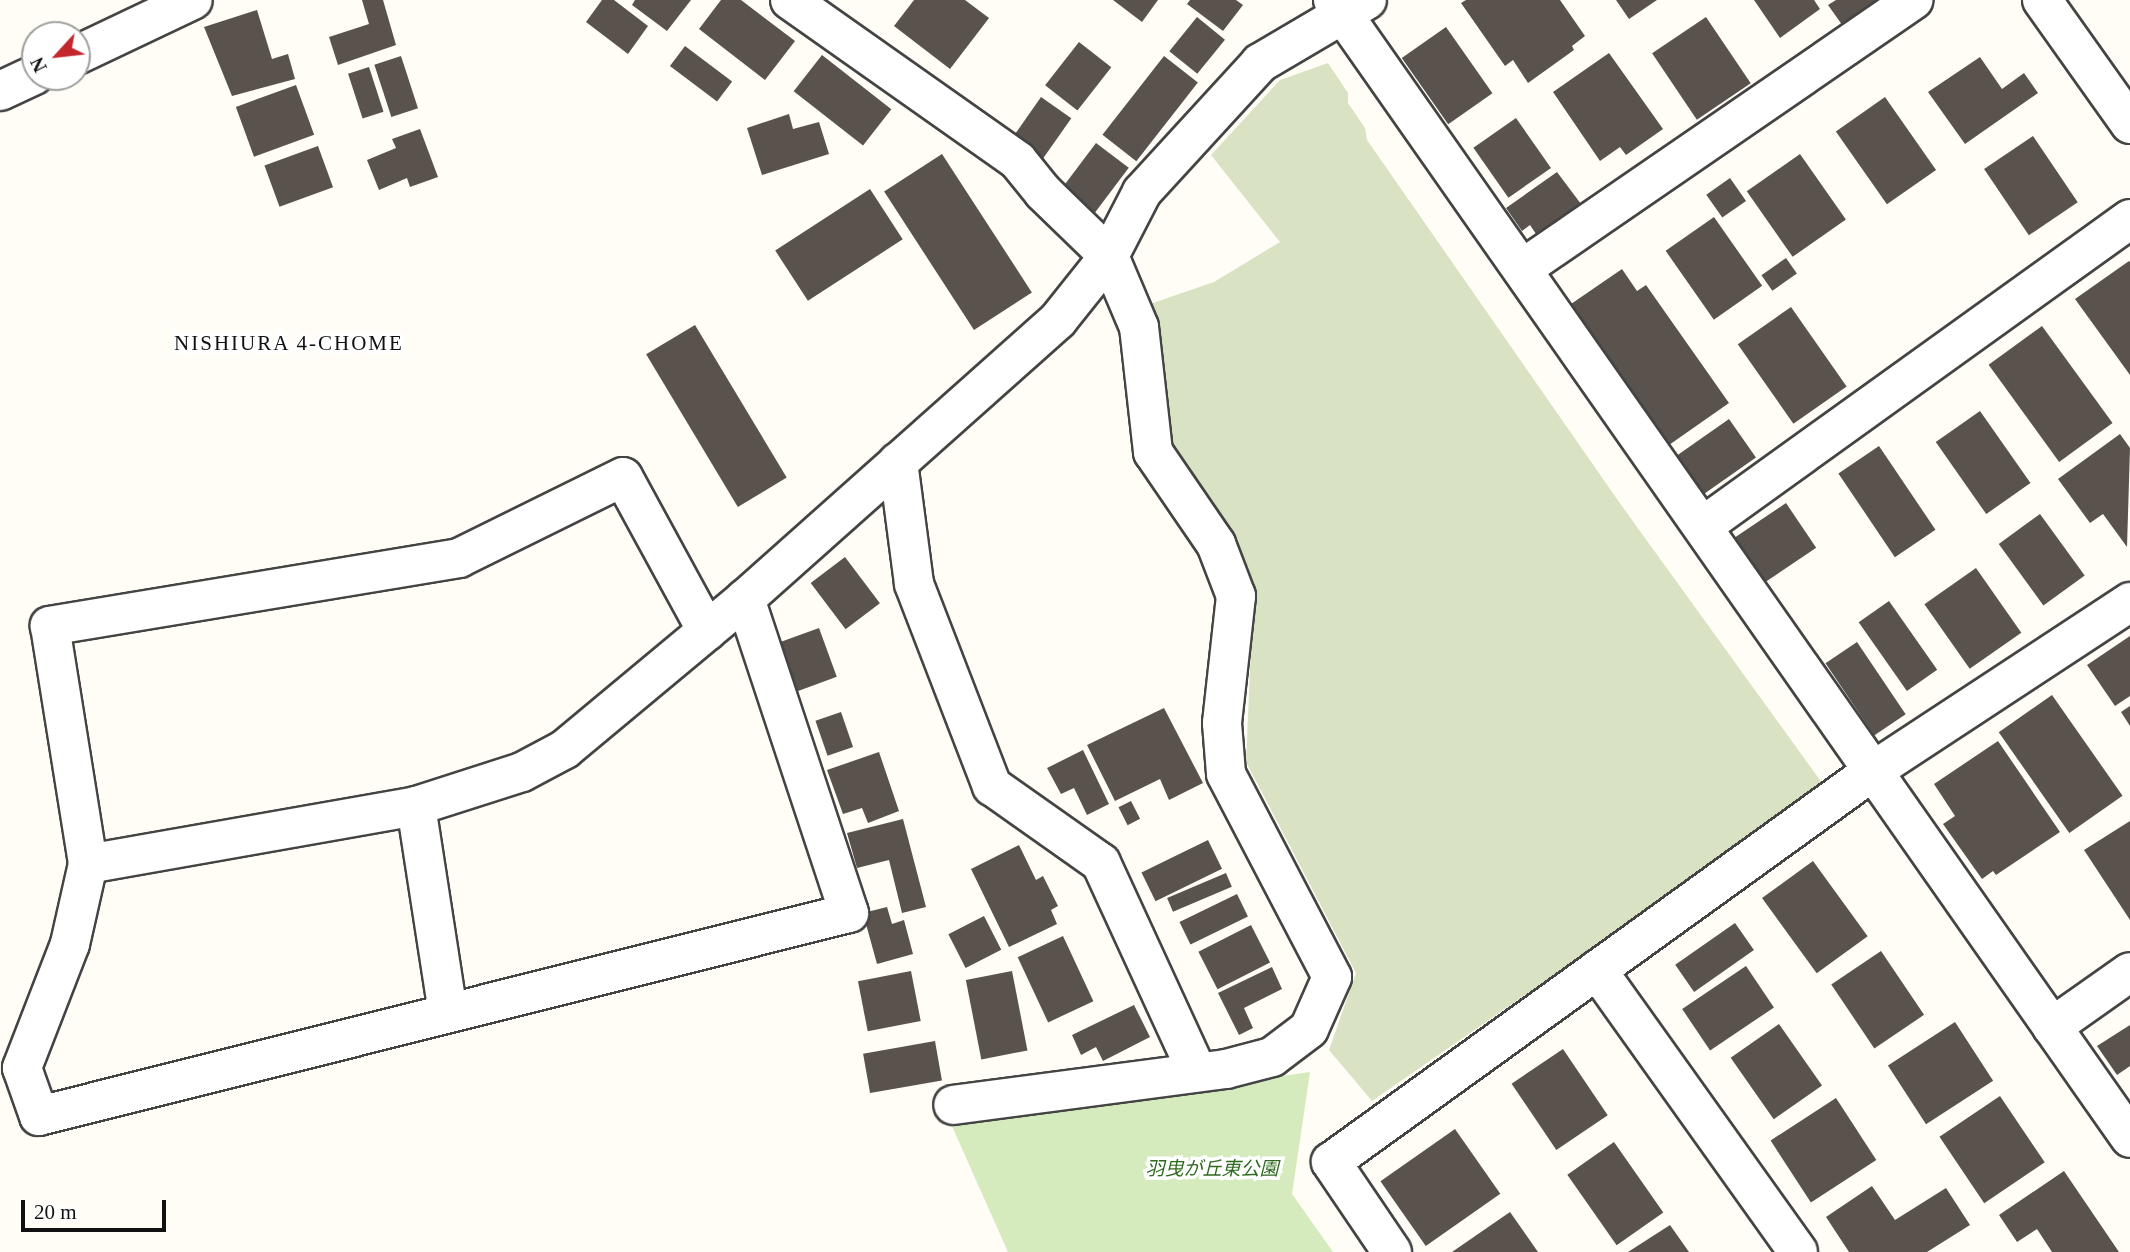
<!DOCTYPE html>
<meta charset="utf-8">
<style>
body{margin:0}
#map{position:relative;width:2130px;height:1252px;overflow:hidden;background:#fffdf5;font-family:"Times New Roman","Noto Sans JP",serif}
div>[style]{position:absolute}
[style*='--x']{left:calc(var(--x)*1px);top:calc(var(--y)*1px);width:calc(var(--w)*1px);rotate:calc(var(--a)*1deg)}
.green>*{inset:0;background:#d5ebbd}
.cemetery>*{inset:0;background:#d9e3c4}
.building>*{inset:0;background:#5a524d;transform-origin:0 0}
.roads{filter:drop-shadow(2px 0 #444) drop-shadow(-2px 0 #444) drop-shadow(0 2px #444) drop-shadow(0 -2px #444)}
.minor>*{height:38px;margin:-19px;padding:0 19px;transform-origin:19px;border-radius:19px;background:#fff}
span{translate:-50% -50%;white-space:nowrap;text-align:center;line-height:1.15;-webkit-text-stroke:7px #fff;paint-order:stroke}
.park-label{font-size:19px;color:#2f6b1f;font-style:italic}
.neighbourhood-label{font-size:21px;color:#111;letter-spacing:2px}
.north{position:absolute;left:21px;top:21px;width:70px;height:70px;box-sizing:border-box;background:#fff;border:2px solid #a0a0a0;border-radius:50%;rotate:243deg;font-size:19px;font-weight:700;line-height:28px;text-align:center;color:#111}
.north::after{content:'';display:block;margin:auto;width:24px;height:32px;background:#c4262e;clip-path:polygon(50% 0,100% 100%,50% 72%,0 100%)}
.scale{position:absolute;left:21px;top:1200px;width:145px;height:32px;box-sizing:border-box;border:4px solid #111;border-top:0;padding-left:9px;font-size:21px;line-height:24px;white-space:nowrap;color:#111;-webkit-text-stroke:5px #fff;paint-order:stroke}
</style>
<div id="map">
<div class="green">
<div style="clip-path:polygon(1310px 1072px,1292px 1194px,1333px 1252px,1008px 1252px,951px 1124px)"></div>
</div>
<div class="cemetery">
<div style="clip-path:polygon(1328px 63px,1348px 93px,1348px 103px,1365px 128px,1367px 140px,1624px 509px,1825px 787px,1372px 1101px,1329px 1050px,1356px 973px,1246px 762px,1253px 600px,1166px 448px,1150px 304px,1214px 282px,1280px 242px,1211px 155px,1280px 80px)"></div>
</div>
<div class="building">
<div style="clip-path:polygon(362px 0,383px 0,396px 45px,338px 65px,329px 37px,369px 24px)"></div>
<div style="clip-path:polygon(602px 0,614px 0,648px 26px,628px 54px,586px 22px)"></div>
<div style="clip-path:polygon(635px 0,691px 0,667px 31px,632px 5px)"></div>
<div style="clip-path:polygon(721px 0,741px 0,795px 41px,765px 80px,699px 29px)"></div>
<div style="clip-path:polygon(914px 0,965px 0,989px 18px,950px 69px,894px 26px)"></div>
<div style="clip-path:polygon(1113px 0,1158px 0,1142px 22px)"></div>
<div style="clip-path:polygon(1190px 0,1236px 0,1243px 5px,1223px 31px,1187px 4px)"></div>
<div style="clip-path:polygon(1466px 0,1560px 0,1585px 36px,1572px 46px,1574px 50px,1528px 83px,1513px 60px,1505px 66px,1461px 3px)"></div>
<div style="clip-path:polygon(1616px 0,1657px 0,1629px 19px)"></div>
<div style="clip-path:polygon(1754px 0,1814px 0,1820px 9px,1780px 38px)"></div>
<div style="clip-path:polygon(1836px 0,1876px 0,1880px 7px,1845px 29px,1828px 5px)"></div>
<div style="clip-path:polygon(257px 10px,272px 59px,288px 54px,295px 79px,232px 96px,204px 27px)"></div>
<div style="left:1197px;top:17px;width:36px;height:44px;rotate:39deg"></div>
<div style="left:1706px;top:17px;width:80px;height:65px;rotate:56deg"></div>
<div style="left:1446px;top:27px;width:81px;height:54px;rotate:55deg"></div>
<div style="left:1079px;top:42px;width:41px;height:55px;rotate:38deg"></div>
<div style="left:685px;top:46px;width:59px;height:25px;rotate:37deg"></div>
<div style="clip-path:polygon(1609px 53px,1663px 129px,1626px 155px,1620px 147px,1600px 161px,1553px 92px)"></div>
<div style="left:822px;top:55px;width:88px;height:46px;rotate:38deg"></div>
<div style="left:401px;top:56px;width:55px;height:28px;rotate:72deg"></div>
<div style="left:1164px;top:56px;width:43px;height:100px;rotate:38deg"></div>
<div style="clip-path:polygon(1980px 57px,2002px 89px,2024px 73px,2038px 93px,1965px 144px,1928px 92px)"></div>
<div style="left:369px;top:67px;width:47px;height:22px;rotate:72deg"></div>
<div style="left:296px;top:85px;width:53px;height:64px;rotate:70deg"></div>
<div style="left:1041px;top:97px;width:37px;height:49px;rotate:35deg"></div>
<div style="left:1885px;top:97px;width:89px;height:60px;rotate:55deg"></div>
<div style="clip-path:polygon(789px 114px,793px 129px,819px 122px,829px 154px,762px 175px,747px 128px)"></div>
<div style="left:1516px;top:118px;width:61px;height:52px;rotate:55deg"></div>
<div style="clip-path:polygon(420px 129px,438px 177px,410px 187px,407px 178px,379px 190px,367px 160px,396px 148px,392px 139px)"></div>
<div style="left:2033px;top:136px;width:80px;height:59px;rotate:56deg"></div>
<div style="left:1096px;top:143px;width:41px;height:56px;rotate:37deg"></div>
<div style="left:318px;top:146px;width:44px;height:57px;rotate:70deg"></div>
<div style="left:942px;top:154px;width:165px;height:69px;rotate:57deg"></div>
<div style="left:1800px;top:154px;width:80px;height:65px;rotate:55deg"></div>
<div style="clip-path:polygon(1557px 172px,1587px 212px,1542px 243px,1530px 225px,1522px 231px,1506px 208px)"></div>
<div style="left:1730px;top:178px;width:28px;height:29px;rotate:55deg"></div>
<div style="left:870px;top:189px;width:60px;height:113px;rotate:57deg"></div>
<div style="left:1714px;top:217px;width:84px;height:59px;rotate:55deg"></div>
<div style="left:1786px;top:258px;width:19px;height:30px;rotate:55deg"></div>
<div style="clip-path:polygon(2129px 261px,2130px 262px,2130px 375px,2075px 299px)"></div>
<div style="clip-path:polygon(1622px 269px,1637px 291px,1646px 285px,1729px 403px,1669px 445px,1571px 304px)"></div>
<div style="left:1791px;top:307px;width:97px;height:65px;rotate:55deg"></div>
<div style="left:695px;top:325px;width:178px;height:57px;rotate:59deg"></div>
<div style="left:2042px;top:326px;width:120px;height:66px;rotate:54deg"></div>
<div style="left:1980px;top:411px;width:88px;height:54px;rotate:55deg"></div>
<div style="left:1729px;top:419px;width:47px;height:67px;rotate:55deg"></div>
<div style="clip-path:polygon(2120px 434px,2130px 448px,2127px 547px,2103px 514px,2090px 523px,2058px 479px)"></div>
<div style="left:1879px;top:446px;width:101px;height:49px;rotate:56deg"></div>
<div style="left:1786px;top:503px;width:54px;height:64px;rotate:56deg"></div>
<div style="left:2040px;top:514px;width:76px;height:51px;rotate:54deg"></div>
<div style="left:845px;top:557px;width:58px;height:43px;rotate:53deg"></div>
<div style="left:1976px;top:568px;width:79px;height:63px;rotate:55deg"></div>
<div style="left:1889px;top:601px;width:84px;height:37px;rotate:55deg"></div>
<div style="left:819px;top:628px;width:52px;height:44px;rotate:70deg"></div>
<div style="clip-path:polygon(2130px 636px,2130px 696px,2115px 706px,2087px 665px)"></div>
<div style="left:1857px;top:642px;width:87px;height:38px;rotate:56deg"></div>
<div style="left:2052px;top:695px;width:123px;height:65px;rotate:55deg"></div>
<div style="clip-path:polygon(2130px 706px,2130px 726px,2121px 712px)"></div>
<div style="clip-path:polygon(1164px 708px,1203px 783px,1169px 800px,1160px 779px,1115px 801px,1087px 745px)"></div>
<div style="left:841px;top:712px;width:37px;height:27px;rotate:71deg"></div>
<div style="clip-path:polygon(1998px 741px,2060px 832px,1996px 875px,1993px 871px,1982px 879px,1943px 824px,1955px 816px,1934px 784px)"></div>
<div style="clip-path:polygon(1083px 750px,1109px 804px,1087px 815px,1074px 788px,1061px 794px,1047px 768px)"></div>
<div style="clip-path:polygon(879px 752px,899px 811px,868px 823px,862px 808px,843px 814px,827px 770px)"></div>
<div style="left:1131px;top:801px;width:20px;height:14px;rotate:63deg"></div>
<div style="clip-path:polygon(903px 819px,926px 907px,902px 913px,889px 860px,857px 868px,847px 833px)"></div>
<div style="clip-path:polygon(2130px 821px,2130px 920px,2084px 850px)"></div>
<div style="left:1208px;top:840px;width:32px;height:74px;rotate:64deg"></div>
<div style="clip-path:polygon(1019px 845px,1036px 880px,1043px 876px,1058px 906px,1051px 910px,1057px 924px,1009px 947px,971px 869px)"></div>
<div style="left:1813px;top:861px;width:93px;height:63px;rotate:54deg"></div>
<div style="left:1226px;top:873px;width:15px;height:64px;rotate:67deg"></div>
<div style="left:1237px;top:894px;width:25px;height:64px;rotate:64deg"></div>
<div style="clip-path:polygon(887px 907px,892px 924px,904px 920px,913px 954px,877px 964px,863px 913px)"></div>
<div style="left:984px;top:916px;width:38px;height:40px;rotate:63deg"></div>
<div style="left:1735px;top:923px;width:33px;height:73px;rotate:55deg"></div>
<div style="left:1251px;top:925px;width:42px;height:59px;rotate:63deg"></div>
<div style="left:1063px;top:936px;width:72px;height:50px;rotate:65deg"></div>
<div style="left:1881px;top:951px;width:77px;height:60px;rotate:56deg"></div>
<div style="left:1746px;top:966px;width:50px;height:77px;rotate:56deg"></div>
<div style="clip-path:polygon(1272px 967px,1282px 989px,1244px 1008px,1253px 1028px,1239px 1035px,1218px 993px)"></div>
<div style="left:911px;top:971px;width:51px;height:54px;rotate:79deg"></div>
<div style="left:1012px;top:971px;width:81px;height:47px;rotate:79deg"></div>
<div style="clip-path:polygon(1134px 1005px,1150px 1037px,1103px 1061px,1096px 1047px,1081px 1055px,1072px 1035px)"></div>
<div style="left:1955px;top:1022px;width:70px;height:80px;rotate:57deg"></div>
<div style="left:1779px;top:1024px;width:75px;height:59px;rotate:55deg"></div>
<div style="clip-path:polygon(2130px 1025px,2130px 1066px,2117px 1075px,2097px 1046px)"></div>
<div style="left:935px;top:1041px;width:40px;height:73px;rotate:80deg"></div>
<div style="left:1563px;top:1049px;width:80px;height:62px;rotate:56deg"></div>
<div style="left:2000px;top:1096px;width:80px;height:73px;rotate:56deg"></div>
<div style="left:1836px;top:1098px;width:74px;height:78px;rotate:57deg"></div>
<div style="left:1455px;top:1129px;width:79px;height:91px;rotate:55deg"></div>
<div style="left:1614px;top:1142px;width:86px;height:57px;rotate:55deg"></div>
<div style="clip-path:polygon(2064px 1171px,2119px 1252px,2052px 1252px,2037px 1229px,2017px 1242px,1999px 1215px)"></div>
<div style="clip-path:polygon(1872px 1186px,1895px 1220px,1946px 1188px,1970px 1225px,1927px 1252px,1849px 1252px,1826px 1217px)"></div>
<div style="clip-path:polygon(1510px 1212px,1538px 1252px,1452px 1252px)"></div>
<div style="clip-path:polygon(1670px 1225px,1689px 1252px,1628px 1252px)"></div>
</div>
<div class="roads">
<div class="minor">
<div style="--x:790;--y:0;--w:279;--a:35.2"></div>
<div style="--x:1018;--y:161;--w:40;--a:51"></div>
<div style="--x:1043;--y:192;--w:92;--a:44.1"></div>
<div style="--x:1109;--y:256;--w:72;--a:-62.7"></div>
<div style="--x:1142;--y:192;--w:175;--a:-47.5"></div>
<div style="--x:1260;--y:63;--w:124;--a:-30.5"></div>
<div style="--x:1333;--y:0;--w:1389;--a:54.99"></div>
<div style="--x:2042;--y:0;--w:152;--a:54.6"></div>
<div style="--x:77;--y:55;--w:128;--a:-25.4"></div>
<div style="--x:0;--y:91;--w:38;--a:-25"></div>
<div style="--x:1522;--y:269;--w:475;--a:-34.5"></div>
<div style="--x:898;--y:462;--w:123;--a:82.5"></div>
<div style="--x:914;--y:584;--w:217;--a:68.9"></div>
<div style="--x:992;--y:786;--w:133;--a:35.2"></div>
<div style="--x:1101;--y:863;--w:230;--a:65.3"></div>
<div style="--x:1703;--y:526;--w:526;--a:-35.71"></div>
<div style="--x:707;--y:631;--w:175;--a:-118.6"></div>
<div style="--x:623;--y:477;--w:183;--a:153.7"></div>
<div style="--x:459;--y:558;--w:415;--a:170.6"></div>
<div style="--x:50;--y:626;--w:241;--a:80.9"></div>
<div style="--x:88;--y:864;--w:82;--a:102.7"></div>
<div style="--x:70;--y:944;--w:133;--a:111.2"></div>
<div style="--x:22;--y:1068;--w:51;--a:70.5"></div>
<div style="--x:39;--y:1116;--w:835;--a:-14.07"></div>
<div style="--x:849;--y:913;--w:331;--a:-108.3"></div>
<div style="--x:416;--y:806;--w:209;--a:81.2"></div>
<div style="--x:88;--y:864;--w:333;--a:-10"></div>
<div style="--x:416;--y:806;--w:111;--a:-17.8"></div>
<div style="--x:522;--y:772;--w:49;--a:-28.1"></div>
<div style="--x:565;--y:749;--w:234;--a:-39.8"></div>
<div style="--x:745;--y:599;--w:419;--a:-41.7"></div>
<div style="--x:1058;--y:320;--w:82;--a:-51.4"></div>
<div style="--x:1109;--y:256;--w:77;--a:67.1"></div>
<div style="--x:1139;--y:327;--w:126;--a:83.6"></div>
<div style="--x:1153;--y:452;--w:112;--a:55.6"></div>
<div style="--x:1216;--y:544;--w:56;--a:69"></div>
<div style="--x:1236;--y:596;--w:128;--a:96.3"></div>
<div style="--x:1222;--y:723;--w:51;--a:85.5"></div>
<div style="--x:1226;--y:774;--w:229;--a:62.4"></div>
<div style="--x:1332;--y:977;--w:57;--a:113.9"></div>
<div style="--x:1309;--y:1029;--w:46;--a:142.9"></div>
<div style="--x:1272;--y:1057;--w:48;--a:165.4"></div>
<div style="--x:1226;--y:1069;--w:275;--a:172.5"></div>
<div style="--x:1597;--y:970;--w:346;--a:54.5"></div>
<div style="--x:2052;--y:1027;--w:95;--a:-35.2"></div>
<div style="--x:1392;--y:1252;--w:109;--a:-124.1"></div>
<div style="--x:1331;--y:1162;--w:668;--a:-35.81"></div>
<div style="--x:1873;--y:771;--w:308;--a:-33.3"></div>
</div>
</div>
<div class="park-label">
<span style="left:1212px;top:1169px">羽曳が丘東公園</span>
</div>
<div class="neighbourhood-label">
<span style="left:289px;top:343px">NISHIURA 4-CHOME</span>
</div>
<div class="north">N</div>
<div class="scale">20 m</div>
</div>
